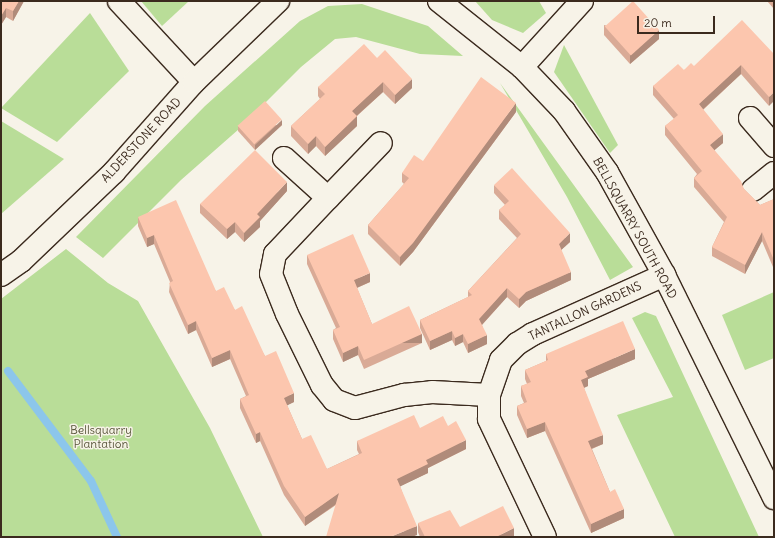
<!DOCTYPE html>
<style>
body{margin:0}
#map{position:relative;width:775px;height:538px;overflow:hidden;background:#f7f3e8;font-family:Delius,sans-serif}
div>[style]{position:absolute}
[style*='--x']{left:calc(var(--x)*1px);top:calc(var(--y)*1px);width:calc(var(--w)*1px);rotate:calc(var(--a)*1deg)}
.green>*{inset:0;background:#b9dd98}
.stream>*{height:8px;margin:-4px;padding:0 4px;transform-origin:4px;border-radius:4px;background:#8cc6eb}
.roads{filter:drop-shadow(1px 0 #3b2a1e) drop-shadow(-1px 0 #3b2a1e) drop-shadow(0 1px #3b2a1e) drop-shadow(0 -1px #3b2a1e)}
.minor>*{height:22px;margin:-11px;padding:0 11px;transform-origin:11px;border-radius:11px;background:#f7f3e8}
.wall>*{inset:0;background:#d9aa96}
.shaded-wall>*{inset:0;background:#b08b7a;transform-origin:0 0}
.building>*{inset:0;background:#fcc6ae;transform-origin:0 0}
span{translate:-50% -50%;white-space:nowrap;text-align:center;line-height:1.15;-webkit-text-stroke:3px #f7f3e8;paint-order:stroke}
.street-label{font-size:12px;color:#3b2a1e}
.park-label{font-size:12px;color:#5a573c}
.frame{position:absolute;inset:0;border:2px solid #3b2a1e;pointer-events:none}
.scale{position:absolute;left:637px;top:16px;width:78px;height:18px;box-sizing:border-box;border:2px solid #3b2a1e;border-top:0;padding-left:5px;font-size:12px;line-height:14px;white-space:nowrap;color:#3b2a1e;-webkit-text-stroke:3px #f7f3e8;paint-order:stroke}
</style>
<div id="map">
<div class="green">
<div style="clip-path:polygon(141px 1px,189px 1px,162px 26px)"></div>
<div style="clip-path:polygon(475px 1px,539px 1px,546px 13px,523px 33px,492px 20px)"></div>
<div style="clip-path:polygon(362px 4px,428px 26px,463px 56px,420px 54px,356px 37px,335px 39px,301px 67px,239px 129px,181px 180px,103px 258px,76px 237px,205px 106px,300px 21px,328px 6px)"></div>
<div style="clip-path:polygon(90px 13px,129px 71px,57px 142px,1px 108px)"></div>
<div style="clip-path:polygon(564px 45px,618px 145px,610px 153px,554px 72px)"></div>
<div style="clip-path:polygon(500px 83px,633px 267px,610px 280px,567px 197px)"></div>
<div style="clip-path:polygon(1px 121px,64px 159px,1px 214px)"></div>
<div style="clip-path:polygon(66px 249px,108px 283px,138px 301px,210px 428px,263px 537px,1px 537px,1px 299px)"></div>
<div style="clip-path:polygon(774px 292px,774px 358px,745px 370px,722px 315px)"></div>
<div style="clip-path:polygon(645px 312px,656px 316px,759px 537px,675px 537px,617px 415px,673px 397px,632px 318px)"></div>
</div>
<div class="stream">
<div style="--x:8;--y:371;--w:138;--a:53"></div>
<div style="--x:91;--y:481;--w:62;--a:65.1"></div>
</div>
<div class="roads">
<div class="minor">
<div style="--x:119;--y:1;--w:110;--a:47.2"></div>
<div style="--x:439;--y:1;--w:106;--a:38.5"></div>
<div style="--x:522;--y:67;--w:61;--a:46.3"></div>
<div style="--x:564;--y:111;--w:75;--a:54.8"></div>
<div style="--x:607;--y:172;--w:118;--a:61"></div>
<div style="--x:664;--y:275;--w:249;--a:63.7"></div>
<div style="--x:522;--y:67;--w:89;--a:-47.7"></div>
<div style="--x:750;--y:118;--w:37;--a:49"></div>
<div style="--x:284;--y:158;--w:59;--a:42.3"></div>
<div style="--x:328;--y:198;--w:77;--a:133.4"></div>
<div style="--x:275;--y:254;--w:20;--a:101"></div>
<div style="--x:271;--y:274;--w:43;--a:68.2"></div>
<div style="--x:287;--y:314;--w:79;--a:63.8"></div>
<div style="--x:322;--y:385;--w:19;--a:51"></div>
<div style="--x:334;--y:400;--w:22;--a:21"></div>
<div style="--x:355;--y:408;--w:51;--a:-14.9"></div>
<div style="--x:404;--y:395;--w:28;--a:-6"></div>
<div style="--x:432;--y:392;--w:57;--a:3"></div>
<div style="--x:753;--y:190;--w:27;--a:-39"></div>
<div style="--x:328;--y:198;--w:76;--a:-46.1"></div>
<div style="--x:1;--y:275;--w:24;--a:-35"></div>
<div style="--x:21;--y:261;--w:129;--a:-43.7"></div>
<div style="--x:114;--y:172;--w:120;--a:-48.4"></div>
<div style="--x:194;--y:82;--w:117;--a:-44"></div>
<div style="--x:545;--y:537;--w:131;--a:-115.4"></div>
<div style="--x:489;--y:419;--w:24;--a:-90"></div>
<div style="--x:489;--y:395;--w:37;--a:-71"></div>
<div style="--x:501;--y:360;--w:23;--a:-45"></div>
<div style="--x:517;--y:344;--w:19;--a:-32"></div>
<div style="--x:533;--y:334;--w:144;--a:-24.2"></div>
</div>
</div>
<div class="wall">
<div style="clip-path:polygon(1px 1px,24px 1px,13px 21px,6px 17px,1px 25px)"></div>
<div style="clip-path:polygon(767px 1px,774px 1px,774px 9px)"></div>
<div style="clip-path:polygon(604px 25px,659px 39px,630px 64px,604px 35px)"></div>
<div style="clip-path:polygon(774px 54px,769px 106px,741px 74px,703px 110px,723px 143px,714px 150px,744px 189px,760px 205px,774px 199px,773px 267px,762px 241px,745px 274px,712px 256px,712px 247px,724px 222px,694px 187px,694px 178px,697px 174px,665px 135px,665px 126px,674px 119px,653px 95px,653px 86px,684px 70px,694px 66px)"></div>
<div style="clip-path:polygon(377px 58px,412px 88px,395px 104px,383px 92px,357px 116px,357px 126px,325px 156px,316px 146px,308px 154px,291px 136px,291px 126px,320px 99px,318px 96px,318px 87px)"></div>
<div style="clip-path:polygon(516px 112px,413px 252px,400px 266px,368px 234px,368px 225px,404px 184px,402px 182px,402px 173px)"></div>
<div style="clip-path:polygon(282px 125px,255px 150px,238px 131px,238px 126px)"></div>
<div style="clip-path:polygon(494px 185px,570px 242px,561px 250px,571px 280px,526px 301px,519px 308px,507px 297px,482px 325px,487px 344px,468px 353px,463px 342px,455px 346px,452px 340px,430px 350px,420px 328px,420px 320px,468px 297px,468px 291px,517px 238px,499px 219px,499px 210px,505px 205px,494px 193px)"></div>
<div style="clip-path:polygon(287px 191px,260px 221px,260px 227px,244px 242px,235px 232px,227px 239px,200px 213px,200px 204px)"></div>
<div style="clip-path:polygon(138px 217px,216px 291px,235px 310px,265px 356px,294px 402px,287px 405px,302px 439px,327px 469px,359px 454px,357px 450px,357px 441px,420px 428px,448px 426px,466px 449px,428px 468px,428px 473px,400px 486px,417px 535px,336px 505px,305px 526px,284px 495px,260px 441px,256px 443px,240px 408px,240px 399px,246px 396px,230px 359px,212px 367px,196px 330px,188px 334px,169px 292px,170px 282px,154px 244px,147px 247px,138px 226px)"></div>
<div style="clip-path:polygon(307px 255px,370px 282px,357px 288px,372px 324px,422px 343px,364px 369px,358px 355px,343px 362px,333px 339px,333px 330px,336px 328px,307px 264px)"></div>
<div style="clip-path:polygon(546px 354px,635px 359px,588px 379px,588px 386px,584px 388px,603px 444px,592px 449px,610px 492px,624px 518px,591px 533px,545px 431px,527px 438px,517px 415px,517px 406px,524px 403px,521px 396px,521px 386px,527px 384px,525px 379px,525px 370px,546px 361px)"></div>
<div style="clip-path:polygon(418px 523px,460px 527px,514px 537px,420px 537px,418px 532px)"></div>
</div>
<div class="shaded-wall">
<div style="clip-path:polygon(19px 1px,24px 1px,13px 21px,13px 11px)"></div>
<div style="clip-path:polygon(6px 8px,6px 17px,1px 25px,1px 16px)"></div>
<div style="clip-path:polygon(659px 30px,659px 39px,630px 64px,630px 55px)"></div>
<div style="clip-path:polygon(741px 65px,741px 74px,699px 113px,699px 104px)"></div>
<div style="clip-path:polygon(412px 79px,412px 88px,395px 104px,395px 95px)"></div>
<div style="clip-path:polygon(383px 82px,383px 92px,352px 120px,352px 111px)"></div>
<div style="clip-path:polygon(774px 92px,774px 101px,769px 106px,769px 97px)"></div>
<div style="clip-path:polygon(516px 103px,516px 112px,413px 252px,400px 266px,400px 257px)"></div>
<div style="clip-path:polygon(357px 116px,357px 126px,325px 156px,325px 147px)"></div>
<div style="clip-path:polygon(282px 120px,282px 125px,255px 150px,255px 145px)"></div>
<div style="clip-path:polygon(723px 134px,723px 143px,710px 154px,710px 145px)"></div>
<div style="clip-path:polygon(316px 136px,316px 146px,308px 154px,308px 144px)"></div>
<div style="clip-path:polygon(287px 182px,287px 191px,260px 221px,260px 227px,244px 242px,244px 233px,257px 214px)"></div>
<div style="clip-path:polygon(235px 222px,235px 232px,227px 239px,227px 229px)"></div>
<div style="clip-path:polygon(762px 232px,762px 241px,745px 274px,745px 265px)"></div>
<div style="clip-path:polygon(570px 233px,570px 242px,559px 252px,559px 244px)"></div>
<div style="clip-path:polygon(154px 235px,154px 244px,147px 247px,147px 238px)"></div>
<div style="left:773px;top:258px;width:1px;height:9px"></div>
<div style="clip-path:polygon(571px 272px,571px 280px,526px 301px,519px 308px,519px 299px,526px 292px)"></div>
<div style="clip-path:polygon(370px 273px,370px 282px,354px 289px,354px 280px)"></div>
<div style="clip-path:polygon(507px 288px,507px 297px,479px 328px,479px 319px)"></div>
<div style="clip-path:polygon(196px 321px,196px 330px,188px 334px,188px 325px)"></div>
<div style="clip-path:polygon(452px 331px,452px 340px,430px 350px,430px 341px)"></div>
<div style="left:422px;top:334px;width:9px;height:64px;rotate:90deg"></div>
<div style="clip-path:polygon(463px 334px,463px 342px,455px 346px,455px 338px)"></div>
<div style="clip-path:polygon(487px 335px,487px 344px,468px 353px,468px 344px)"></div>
<div style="clip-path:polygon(358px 346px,358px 355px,343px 362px,343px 353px)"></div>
<div style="clip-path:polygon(635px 349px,635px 359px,588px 379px,588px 386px,581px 389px,581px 380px,585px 371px)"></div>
<div style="clip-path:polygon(230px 350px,230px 359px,212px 367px,212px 358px)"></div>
<div style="clip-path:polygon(294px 393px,294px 402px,284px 407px,284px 398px)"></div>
<div style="clip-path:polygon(545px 422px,545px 431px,527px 438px,527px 429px)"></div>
<div style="clip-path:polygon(260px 432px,260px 441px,256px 443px,256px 434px)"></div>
<div style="clip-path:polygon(603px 435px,603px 444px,588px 450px,588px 441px)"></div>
<div style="clip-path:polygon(466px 440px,466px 449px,428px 468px,428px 473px,397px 488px,397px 479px,426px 460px)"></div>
<div style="clip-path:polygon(339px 493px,339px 502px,305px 526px,305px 517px)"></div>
<div style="clip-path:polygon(624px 509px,624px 518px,591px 533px,591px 524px)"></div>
<div style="clip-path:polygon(417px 526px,417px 535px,412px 537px,390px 537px)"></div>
<div style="clip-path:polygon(514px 528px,514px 537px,496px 537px)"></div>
</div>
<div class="building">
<div style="clip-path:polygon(1px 1px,19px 1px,13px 11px,6px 8px,1px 16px)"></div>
<div style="left:633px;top:1px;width:39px;height:38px;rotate:48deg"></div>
<div style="clip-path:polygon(742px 20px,774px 54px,774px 92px,769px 97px,741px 65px,699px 104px,723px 134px,710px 145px,741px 181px,744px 189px,760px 205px,774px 199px,774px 258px,773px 258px,762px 232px,745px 265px,712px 247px,727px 217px,694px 178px,702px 171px,665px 126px,678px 115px,653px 86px,678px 64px,684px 70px,691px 63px,694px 66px)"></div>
<div style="clip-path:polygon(364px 44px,377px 58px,385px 50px,412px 79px,395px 95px,383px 82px,352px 111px,357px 116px,325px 147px,316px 136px,308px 144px,291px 126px,325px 94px,318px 87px)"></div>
<div style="clip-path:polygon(481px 77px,516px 103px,413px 243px,400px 257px,368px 225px,409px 178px,402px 173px,414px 155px,423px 161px)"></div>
<div style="left:265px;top:101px;width:25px;height:37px;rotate:48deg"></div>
<div style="clip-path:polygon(255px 150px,287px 182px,257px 214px,260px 217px,244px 233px,235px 222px,227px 229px,200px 204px)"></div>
<div style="clip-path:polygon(512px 168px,570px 233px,559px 244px,571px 272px,526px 292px,519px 299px,507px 288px,479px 319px,487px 335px,468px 344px,463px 334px,455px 338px,452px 331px,430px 341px,420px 320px,472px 295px,468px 291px,521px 234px,499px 210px,509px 201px,494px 185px)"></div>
<div style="clip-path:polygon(176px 200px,216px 291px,224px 287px,235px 310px,242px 306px,265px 356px,276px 351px,294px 393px,284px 398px,302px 439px,311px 435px,327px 469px,362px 453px,357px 441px,414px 415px,420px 428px,443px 416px,448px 426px,456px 421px,466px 440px,426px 460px,428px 464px,397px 479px,417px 526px,390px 537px,326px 537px,339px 493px,305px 517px,284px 486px,260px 432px,256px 434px,240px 399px,249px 395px,230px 350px,212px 358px,196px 321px,188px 325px,169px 283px,173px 281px,154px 235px,147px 238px,138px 217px)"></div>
<div style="clip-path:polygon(353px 234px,370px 273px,354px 280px,372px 324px,409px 306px,422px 334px,364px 360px,358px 346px,343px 353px,333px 330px,340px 327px,307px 255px)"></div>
<div style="clip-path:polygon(623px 321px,635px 349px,585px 371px,588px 377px,581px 380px,603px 435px,588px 441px,610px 492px,615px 489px,624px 509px,591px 524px,545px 422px,527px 429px,517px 406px,527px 402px,521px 386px,531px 382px,525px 370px,548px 360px,546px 354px)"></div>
<div style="clip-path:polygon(503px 506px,514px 528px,496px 537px,425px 537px,418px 523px,450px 510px,460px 527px)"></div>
</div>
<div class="street-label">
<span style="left:141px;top:140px;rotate:-47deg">ALDERSTONE ROAD</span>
<span style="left:635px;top:228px;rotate:61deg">BELLSQUARRY SOUTH ROAD</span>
<span style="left:585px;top:311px;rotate:-25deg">TANTALLON GARDENS</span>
</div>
<div class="park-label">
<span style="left:101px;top:437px">Bellsquarry<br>Plantation</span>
</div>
<div class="frame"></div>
<div class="scale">20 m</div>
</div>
